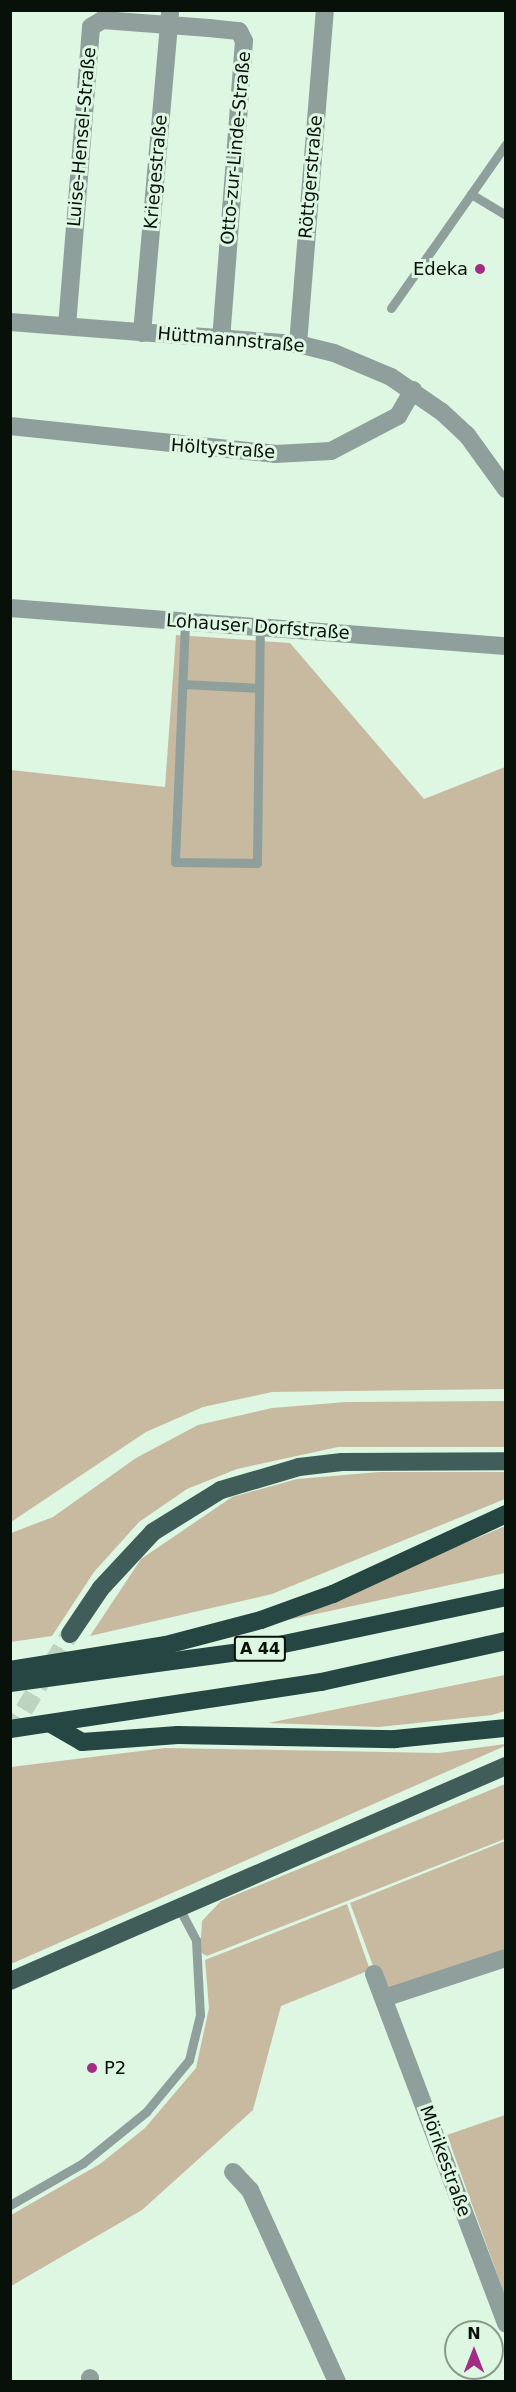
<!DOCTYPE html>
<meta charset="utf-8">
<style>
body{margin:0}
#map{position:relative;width:516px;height:2392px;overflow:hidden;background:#ddf7e2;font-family:"DejaVu Sans",sans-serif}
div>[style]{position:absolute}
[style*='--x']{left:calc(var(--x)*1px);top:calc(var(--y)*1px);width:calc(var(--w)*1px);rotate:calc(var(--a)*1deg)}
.green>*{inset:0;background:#c8baa1}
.primary-tunnel>*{height:18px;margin-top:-9px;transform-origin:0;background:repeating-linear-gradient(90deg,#bdd4c1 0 18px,transparent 0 27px)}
.lane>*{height:9px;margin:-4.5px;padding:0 4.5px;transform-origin:4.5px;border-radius:4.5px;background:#8f9f9c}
.street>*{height:18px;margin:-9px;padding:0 9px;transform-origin:9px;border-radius:9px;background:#8f9f9c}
.primary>*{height:18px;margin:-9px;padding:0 9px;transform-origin:9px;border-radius:9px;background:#415d59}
.highway>*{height:18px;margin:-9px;padding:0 9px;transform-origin:9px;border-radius:9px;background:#254642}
.dots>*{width:16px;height:16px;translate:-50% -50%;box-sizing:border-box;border:3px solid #ddf7e2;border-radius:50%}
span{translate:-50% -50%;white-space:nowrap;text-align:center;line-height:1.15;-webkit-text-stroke:6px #ddf7e2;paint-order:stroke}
.shield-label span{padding:2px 4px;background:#ddf7e2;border:2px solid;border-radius:4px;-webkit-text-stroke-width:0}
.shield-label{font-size:16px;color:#071009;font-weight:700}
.street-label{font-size:18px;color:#071009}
.poi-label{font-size:18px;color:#071009}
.right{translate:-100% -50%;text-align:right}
.left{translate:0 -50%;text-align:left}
.frame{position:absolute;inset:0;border:12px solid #071009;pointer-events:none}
.north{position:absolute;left:444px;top:2320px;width:60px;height:60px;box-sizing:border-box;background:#ddf7e2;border:2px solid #879b8b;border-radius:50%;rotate:0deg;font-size:16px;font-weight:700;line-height:24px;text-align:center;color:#071009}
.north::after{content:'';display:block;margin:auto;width:21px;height:27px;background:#a32c84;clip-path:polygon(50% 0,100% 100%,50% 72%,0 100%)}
</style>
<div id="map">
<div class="green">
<div style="clip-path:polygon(176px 635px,290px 643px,424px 799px,505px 767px,505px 1389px,272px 1392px,203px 1407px,146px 1432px,11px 1522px,11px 770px,165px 787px)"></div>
<div style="clip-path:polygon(505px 1401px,505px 1447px,338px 1447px,237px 1469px,187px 1489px,139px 1522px,94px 1572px,52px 1636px,11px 1642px,11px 1533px,53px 1517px,136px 1458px,198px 1425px,272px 1408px,346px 1402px)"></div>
<div style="clip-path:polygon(379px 1472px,505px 1472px,505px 1499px,272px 1594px,90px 1636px,141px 1559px,232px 1497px,297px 1479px)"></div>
<div style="clip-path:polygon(505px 1526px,505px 1573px,274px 1623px,484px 1535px)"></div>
<div style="clip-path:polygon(505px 1675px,505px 1711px,492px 1715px,379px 1727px,268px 1723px)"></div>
<div style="clip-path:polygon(505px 1744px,505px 1746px,11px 1964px,11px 1767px,165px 1748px,439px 1753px)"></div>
<div style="clip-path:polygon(505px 1784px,505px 1839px,207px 1956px,200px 1952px,202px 1921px,221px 1901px)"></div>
<div style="clip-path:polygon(505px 1841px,505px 1955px,403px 1992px,380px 1985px,350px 1903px)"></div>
<div style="clip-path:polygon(347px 1904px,370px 1970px,281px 2006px,253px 2110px,142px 2210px,11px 2286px,11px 2215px,100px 2164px,145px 2128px,196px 2068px,209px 2008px,205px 1960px)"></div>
<div style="clip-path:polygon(505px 2115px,506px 2115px,505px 2296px,447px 2135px)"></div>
</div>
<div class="primary-tunnel">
<div style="--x:10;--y:1733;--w:116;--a:-58.8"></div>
</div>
<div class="lane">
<div style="--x:506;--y:144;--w:61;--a:125"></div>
<div style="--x:471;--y:194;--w:41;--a:31"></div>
<div style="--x:391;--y:308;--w:139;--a:-54.9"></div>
<div style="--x:185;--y:622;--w:240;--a:92.4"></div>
<div style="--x:175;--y:862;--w:82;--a:0.7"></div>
<div style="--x:257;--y:863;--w:236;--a:-89.3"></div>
<div style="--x:183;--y:684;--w:76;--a:3"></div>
<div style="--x:10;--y:2205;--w:84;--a:-29.9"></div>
<div style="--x:83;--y:2163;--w:81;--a:-39"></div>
<div style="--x:146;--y:2112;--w:67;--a:-50.4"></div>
<div style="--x:189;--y:2060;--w:46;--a:-76.3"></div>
<div style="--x:200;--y:2015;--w:75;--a:-93.1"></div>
<div style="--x:196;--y:1940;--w:38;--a:-118"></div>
</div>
<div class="street">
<div style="--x:10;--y:322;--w:289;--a:4.4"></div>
<div style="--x:298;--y:344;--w:37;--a:14"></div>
<div style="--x:334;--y:353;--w:62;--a:22.8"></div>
<div style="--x:391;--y:377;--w:62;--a:34.5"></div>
<div style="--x:442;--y:412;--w:34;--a:43"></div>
<div style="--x:467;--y:435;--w:67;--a:54.2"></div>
<div style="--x:67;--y:326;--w:300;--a:-85.4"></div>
<div style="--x:91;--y:27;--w:13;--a:-32"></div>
<div style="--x:102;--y:20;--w:107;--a:4.3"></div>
<div style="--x:209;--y:28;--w:30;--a:6"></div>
<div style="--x:239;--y:31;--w:11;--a:63"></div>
<div style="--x:244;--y:41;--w:298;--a:94.4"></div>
<div style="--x:142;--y:333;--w:324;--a:-85"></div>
<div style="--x:298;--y:344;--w:335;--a:-85.4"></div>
<div style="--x:10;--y:426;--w:266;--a:6"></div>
<div style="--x:275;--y:454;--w:56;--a:-3.1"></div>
<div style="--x:331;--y:451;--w:76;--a:-27.6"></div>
<div style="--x:398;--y:416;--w:30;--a:-60"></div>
<div style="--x:10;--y:608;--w:497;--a:4.4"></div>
<div style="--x:374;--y:1974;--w:374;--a:69.3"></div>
<div style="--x:384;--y:1998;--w:128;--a:-18.2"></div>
<div style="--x:233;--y:2172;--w:25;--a:47"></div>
<div style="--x:250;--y:2190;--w:211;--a:65.6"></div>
<div style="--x:90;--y:2378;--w:4;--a:90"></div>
</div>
<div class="primary">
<div style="--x:70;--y:1634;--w:55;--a:-56"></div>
<div style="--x:101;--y:1588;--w:76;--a:-47.1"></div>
<div style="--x:153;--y:1532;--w:80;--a:-31.7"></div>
<div style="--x:221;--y:1490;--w:81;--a:-16.4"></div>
<div style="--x:299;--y:1467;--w:43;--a:-6.6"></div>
<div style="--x:342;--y:1462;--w:164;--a:-0.3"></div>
<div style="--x:10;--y:1981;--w:541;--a:-23.44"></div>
</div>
<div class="highway">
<div style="--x:10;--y:1670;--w:158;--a:-9.1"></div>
<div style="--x:166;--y:1645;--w:98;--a:-14.7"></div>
<div style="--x:261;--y:1620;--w:77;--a:-19.9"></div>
<div style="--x:333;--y:1594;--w:191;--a:-24.8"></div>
<div style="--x:10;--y:1683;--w:252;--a:-7.7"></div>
<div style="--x:260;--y:1649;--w:251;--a:-11.9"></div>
<div style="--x:51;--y:1724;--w:36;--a:30"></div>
<div style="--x:82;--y:1742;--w:96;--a:-4.2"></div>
<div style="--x:178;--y:1735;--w:217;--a:1.1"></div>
<div style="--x:395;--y:1739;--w:112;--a:-5.7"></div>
<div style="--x:10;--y:1729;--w:315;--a:-8.6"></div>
<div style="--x:321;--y:1682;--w:189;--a:-12.5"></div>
</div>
<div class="dots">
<div style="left:480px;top:269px;background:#a32c84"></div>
<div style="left:92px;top:2068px;background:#a32c84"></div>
</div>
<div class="shield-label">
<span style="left:260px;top:1649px">A 44</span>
</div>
<div class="street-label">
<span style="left:82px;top:137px;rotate:-85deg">Luise-Hensel-Straße</span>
<span style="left:236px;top:148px;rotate:-85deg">Otto-zur-Linde-Straße</span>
<span style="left:156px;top:172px;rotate:-85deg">Kriegestraße</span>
<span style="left:311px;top:177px;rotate:-85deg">Röttgerstraße</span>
<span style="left:231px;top:340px;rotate:5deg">Hüttmannstraße</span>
<span style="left:223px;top:449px;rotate:4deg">Höltystraße</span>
<span style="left:258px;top:627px;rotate:4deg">Lohauser Dorfstraße</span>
<span style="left:445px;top:2161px;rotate:70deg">Mörikestraße</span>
</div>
<div class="poi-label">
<span class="right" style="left:468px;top:269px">Edeka</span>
<span class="left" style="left:104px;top:2068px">P2</span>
</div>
<div class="frame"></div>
<div class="north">N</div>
</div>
